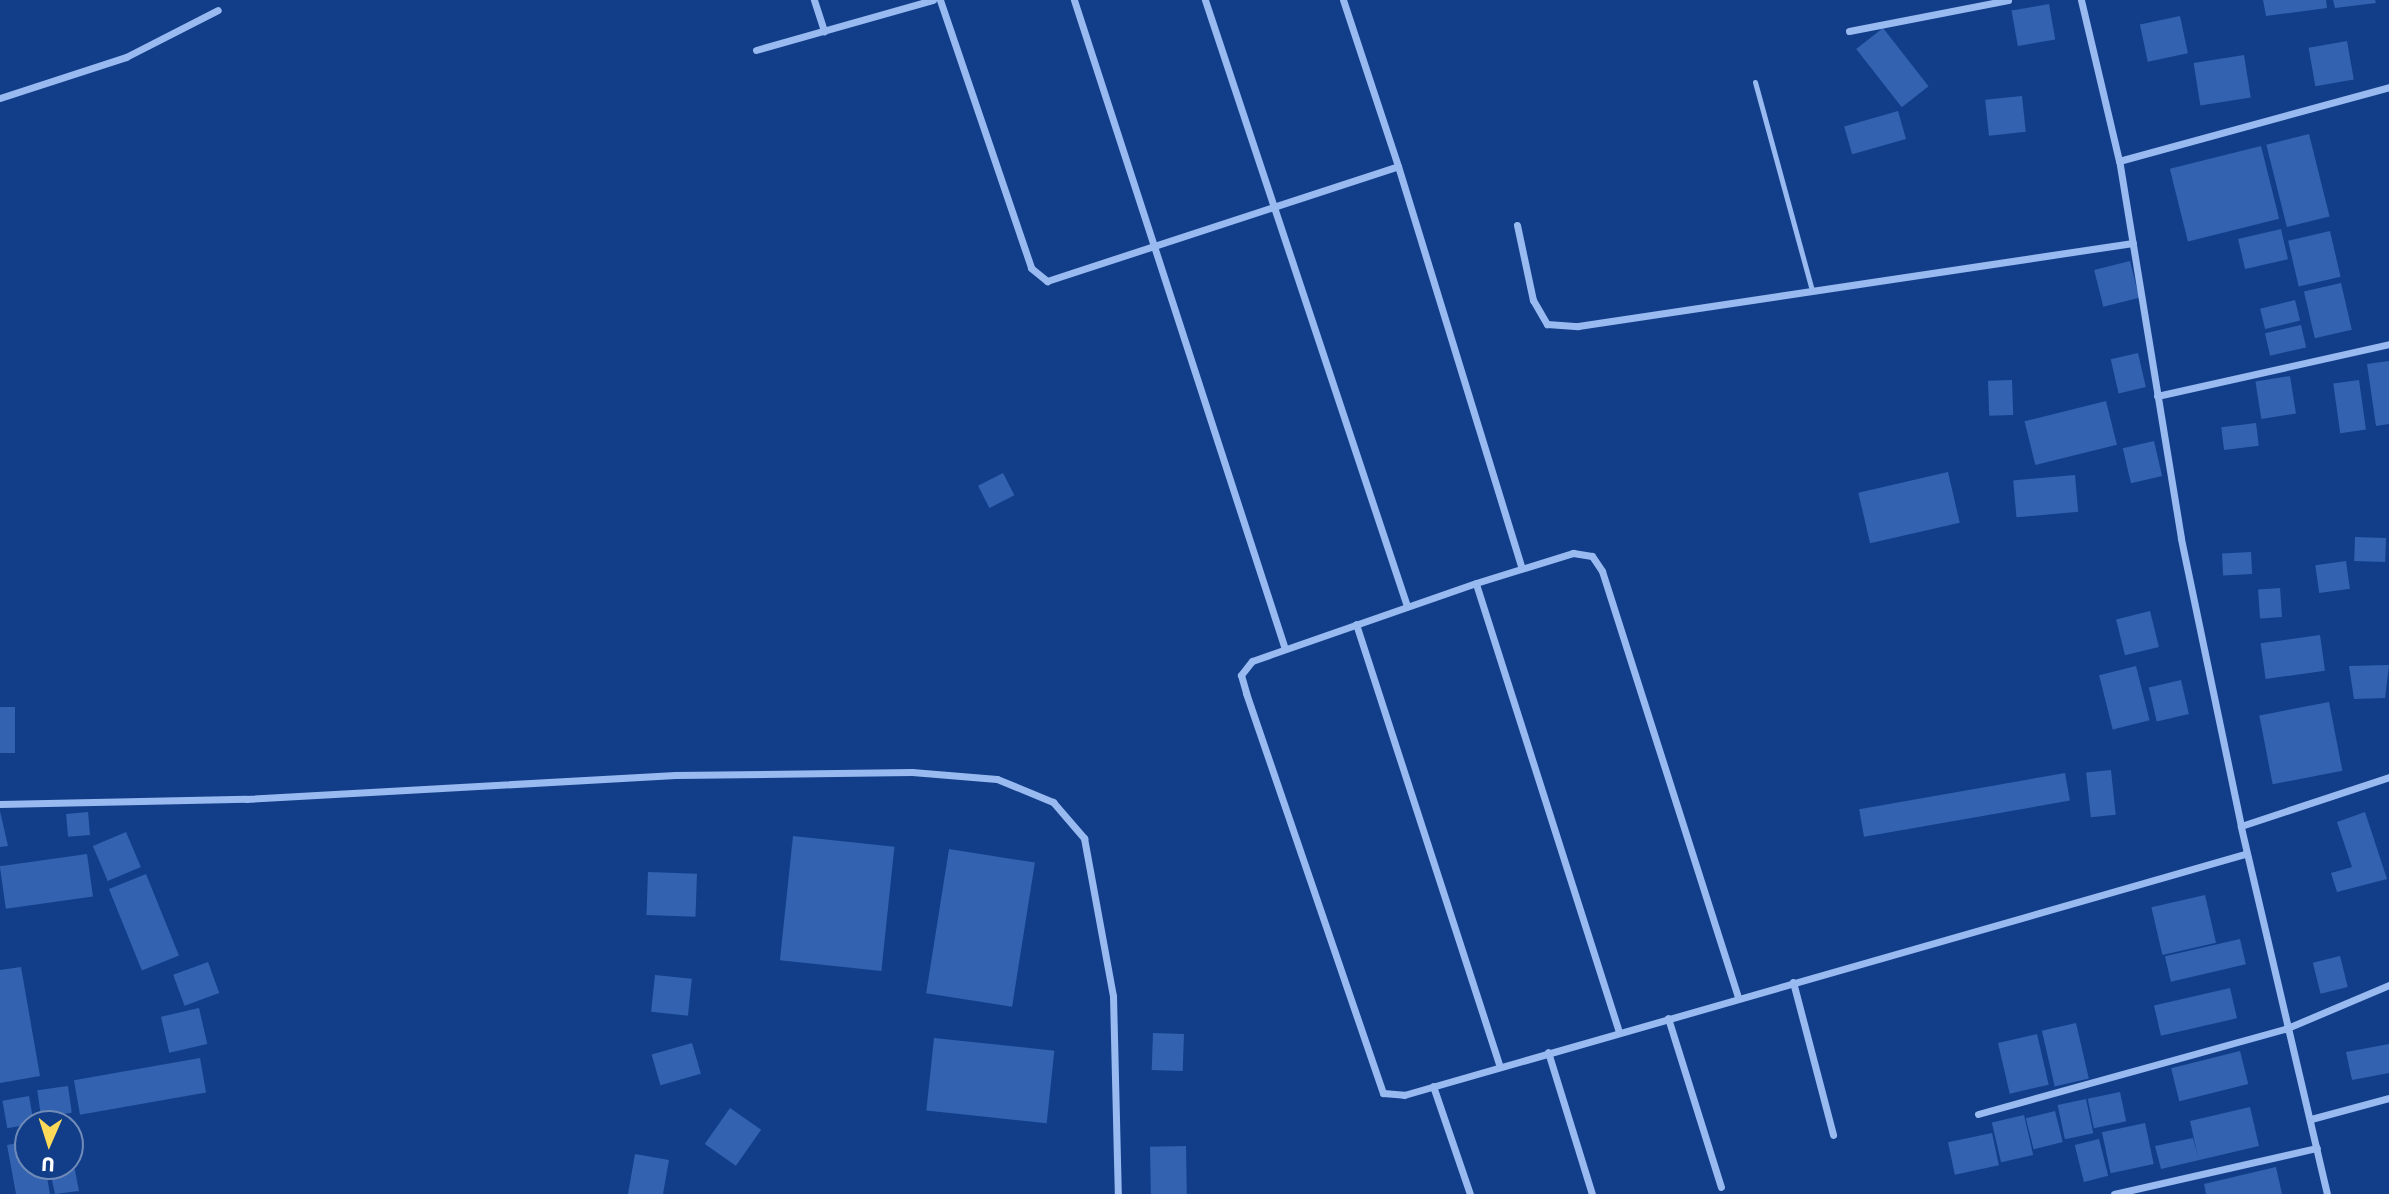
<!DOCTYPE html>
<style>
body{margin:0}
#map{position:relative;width:2389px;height:1194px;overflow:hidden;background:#123e89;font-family:Jost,sans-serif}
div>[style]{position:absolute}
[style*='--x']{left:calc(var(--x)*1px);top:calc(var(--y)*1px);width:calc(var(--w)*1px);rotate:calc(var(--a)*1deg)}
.building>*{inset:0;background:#3262b0;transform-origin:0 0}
.service>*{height:5px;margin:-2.5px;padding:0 2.5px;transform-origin:2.5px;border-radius:2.5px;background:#98baf0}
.minor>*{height:7px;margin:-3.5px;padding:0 3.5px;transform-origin:3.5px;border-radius:3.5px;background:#98baf0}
span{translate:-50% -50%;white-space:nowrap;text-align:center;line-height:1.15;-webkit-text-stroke:7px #123e89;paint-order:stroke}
.north{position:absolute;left:14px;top:1110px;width:70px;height:70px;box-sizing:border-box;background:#123e89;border:2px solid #718bb8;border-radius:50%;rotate:183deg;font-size:19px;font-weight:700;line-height:28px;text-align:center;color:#fff}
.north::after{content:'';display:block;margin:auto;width:24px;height:32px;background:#ffda58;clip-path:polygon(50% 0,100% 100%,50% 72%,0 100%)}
</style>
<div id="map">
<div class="building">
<div style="clip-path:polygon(2263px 0,2326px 0,2327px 8px,2266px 16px)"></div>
<div style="clip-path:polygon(2333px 0,2375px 0,2376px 3px,2335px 8px)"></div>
<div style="left:2049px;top:4px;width:36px;height:38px;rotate:80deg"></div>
<div style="left:2180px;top:16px;width:38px;height:41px;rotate:78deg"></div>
<div style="left:1883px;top:28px;width:74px;height:34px;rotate:52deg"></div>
<div style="left:2347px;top:41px;width:39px;height:39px;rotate:80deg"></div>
<div style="left:2244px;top:55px;width:43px;height:51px;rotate:81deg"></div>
<div style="left:2022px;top:96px;width:36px;height:37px;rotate:84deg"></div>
<div style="left:1898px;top:111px;width:29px;height:56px;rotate:74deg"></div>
<div style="left:2309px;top:134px;width:85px;height:44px;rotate:76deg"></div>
<div style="left:2261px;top:146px;width:75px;height:94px;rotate:76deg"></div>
<div style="left:2281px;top:229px;width:31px;height:44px;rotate:77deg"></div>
<div style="left:2330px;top:231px;width:47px;height:43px;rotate:77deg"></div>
<div style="left:2130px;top:261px;width:38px;height:37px;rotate:76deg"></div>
<div style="left:2341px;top:283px;width:48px;height:38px;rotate:77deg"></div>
<div style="left:2295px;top:300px;width:21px;height:36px;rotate:76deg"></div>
<div style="left:2301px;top:325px;width:23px;height:37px;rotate:77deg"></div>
<div style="left:2138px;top:353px;width:35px;height:28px;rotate:77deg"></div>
<div style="clip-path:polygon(2389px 361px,2389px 424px,2376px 426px,2367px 364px)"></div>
<div style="left:2290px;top:376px;width:38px;height:35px;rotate:81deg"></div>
<div style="left:2012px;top:380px;width:35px;height:24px;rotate:88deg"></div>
<div style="left:2359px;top:380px;width:50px;height:26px;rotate:82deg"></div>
<div style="left:2106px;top:401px;width:45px;height:84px;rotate:76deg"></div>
<div style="left:2256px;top:423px;width:23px;height:35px;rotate:83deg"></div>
<div style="left:2154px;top:441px;width:36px;height:32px;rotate:77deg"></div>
<div style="left:1948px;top:472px;width:52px;height:92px;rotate:77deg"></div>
<div style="left:1003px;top:473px;width:25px;height:28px;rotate:63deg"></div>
<div style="left:2075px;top:475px;width:37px;height:62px;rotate:85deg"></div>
<div style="left:2355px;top:537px;width:31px;height:24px;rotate:2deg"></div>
<div style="left:2251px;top:552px;width:22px;height:29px;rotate:87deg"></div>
<div style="left:2346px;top:561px;width:28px;height:31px;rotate:82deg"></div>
<div style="left:2280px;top:588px;width:29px;height:22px;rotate:86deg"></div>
<div style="left:2150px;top:611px;width:37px;height:35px;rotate:76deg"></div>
<div style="left:2320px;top:635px;width:36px;height:60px;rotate:82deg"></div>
<div style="clip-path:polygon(2389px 665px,2385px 698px,2354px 699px,2349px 666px)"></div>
<div style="left:2136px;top:666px;width:56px;height:38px;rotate:76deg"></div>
<div style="left:2181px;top:680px;width:35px;height:33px;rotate:77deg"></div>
<div style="left:2329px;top:702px;width:70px;height:71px;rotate:79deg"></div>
<div style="left:0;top:707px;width:15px;height:46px"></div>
<div style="left:2111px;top:770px;width:45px;height:25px;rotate:84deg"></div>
<div style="left:2065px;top:773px;width:28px;height:209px;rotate:80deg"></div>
<div style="clip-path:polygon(0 811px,8px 846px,0 847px)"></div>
<div style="left:88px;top:812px;width:23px;height:22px;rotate:85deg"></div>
<div style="clip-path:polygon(2365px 812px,2387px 879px,2337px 892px,2331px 873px,2352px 867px,2337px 822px)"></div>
<div style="left:126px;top:832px;width:38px;height:36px;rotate:67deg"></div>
<div style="left:793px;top:836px;width:102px;height:125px;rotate:6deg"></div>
<div style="left:949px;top:849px;width:87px;height:146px;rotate:9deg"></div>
<div style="left:87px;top:854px;width:43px;height:88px;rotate:82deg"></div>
<div style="left:648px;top:872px;width:49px;height:43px;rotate:2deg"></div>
<div style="left:146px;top:874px;width:88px;height:40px;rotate:68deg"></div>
<div style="left:2205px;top:895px;width:49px;height:55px;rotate:77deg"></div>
<div style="left:2240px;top:939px;width:26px;height:77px;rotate:77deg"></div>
<div style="left:2340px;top:956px;width:32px;height:28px;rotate:76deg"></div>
<div style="left:208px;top:962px;width:33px;height:37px;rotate:70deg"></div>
<div style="clip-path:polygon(21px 967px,40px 1076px,0 1083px,0 970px)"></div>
<div style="left:655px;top:975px;width:37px;height:37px;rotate:6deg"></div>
<div style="left:2230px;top:988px;width:31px;height:78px;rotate:77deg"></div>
<div style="left:199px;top:1008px;width:37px;height:39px;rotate:77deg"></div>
<div style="left:2076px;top:1023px;width:57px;height:35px;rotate:77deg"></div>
<div style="left:1153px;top:1033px;width:31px;height:37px;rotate:2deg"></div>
<div style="left:2037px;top:1034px;width:52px;height:40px;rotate:77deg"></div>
<div style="left:934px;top:1038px;width:121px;height:73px;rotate:6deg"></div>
<div style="left:692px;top:1043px;width:32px;height:42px;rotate:74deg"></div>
<div style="clip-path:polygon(2389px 1044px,2389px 1073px,2352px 1080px,2346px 1052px)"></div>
<div style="left:2240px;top:1051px;width:34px;height:71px;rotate:76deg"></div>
<div style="left:200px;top:1058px;width:35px;height:128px;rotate:80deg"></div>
<div style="left:68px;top:1086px;width:27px;height:31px;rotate:82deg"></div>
<div style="left:2120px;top:1092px;width:30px;height:33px;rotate:78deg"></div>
<div style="left:29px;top:1096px;width:28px;height:27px;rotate:80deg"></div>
<div style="left:2086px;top:1099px;width:35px;height:29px;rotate:78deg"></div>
<div style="clip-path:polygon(2250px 1107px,2259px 1146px,2161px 1169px,2155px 1146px,2193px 1138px,2198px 1157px,2190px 1121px)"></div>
<div style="left:730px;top:1108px;width:38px;height:44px;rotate:35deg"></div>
<div style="left:2055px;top:1111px;width:32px;height:30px;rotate:76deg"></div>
<div style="left:2024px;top:1115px;width:41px;height:33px;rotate:77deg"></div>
<div style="left:2145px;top:1123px;width:42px;height:44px;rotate:78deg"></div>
<div style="left:1992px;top:1133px;width:33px;height:45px;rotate:78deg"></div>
<div style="left:2099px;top:1139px;width:38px;height:25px;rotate:76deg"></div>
<div style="clip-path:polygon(28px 1141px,28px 1166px,45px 1166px,50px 1194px,16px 1194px,7px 1145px)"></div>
<div style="left:1186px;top:1146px;width:48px;height:36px;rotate:89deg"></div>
<div style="clip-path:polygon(71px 1150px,79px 1191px,55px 1194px,49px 1166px,70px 1166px)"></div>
<div style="clip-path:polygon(635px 1154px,669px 1160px,663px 1194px,628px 1194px)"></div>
<div style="clip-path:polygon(2276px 1167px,2282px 1194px,2206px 1194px,2204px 1184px)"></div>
</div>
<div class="service">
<div style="--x:1755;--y:82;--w:216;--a:74.7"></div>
</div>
<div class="minor">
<div style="--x:814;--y:0;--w:33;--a:72"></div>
<div style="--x:940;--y:0;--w:283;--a:71.2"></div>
<div style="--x:1031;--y:268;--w:21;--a:39"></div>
<div style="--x:1047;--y:281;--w:369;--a:-18.1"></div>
<div style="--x:1398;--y:166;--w:175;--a:-108.3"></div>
<div style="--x:1074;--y:0;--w:682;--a:71.99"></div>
<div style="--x:1205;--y:0;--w:639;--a:71.57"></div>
<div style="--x:2081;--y:0;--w:165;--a:76.7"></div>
<div style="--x:1849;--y:31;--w:162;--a:-11"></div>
<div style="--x:756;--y:50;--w:184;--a:-15.8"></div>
<div style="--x:0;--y:98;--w:133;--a:-18"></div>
<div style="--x:126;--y:57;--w:103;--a:-27.1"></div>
<div style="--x:1398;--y:166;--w:421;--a:72.9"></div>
<div style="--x:1517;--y:225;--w:77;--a:78"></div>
<div style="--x:1533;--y:300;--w:28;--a:60"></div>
<div style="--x:1547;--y:324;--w:31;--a:4"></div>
<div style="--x:1578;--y:326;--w:561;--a:-8.51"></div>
<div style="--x:2157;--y:396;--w:238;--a:-12.6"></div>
<div style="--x:1476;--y:583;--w:102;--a:-17.2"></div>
<div style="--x:1573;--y:553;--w:19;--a:9"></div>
<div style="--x:1592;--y:556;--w:18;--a:56"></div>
<div style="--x:1602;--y:571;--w:448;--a:72.3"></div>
<div style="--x:1356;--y:624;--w:465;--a:72"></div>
<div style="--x:0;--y:804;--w:246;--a:-1.2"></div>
<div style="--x:246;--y:799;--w:430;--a:-3.2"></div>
<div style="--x:675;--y:775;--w:237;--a:-0.7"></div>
<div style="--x:912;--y:772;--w:85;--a:4.7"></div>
<div style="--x:997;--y:779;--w:61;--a:22.3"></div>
<div style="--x:1053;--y:802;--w:48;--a:49.3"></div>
<div style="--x:1084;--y:838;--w:161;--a:79.6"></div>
<div style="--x:1113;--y:996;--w:198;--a:88.6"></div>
<div style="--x:2241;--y:826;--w:294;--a:-101.8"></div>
<div style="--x:2181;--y:538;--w:382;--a:-99.3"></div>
<div style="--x:2119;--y:161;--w:280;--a:-15.3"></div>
<div style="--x:1793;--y:982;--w:158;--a:75.3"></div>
<div style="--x:1668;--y:1018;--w:177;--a:72.6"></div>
<div style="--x:1619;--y:1032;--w:471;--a:-107.7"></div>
<div style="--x:1476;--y:583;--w:237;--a:160.8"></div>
<div style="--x:1252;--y:661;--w:18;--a:128"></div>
<div style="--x:1241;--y:675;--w:19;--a:74"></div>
<div style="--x:1246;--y:693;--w:423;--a:71.1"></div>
<div style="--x:1383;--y:1093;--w:21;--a:5"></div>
<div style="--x:1404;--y:1095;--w:875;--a:-15.99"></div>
<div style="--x:1548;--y:1052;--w:149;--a:72.8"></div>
<div style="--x:1433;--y:1086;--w:114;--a:71.1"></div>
<div style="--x:1978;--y:1114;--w:319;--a:-15.5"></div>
<div style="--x:2285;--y:1029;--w:113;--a:-22.9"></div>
<div style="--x:2311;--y:1119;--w:81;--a:-15.1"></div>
<div style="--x:2114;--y:1194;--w:208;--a:-12.8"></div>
<div style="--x:2327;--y:1194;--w:378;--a:-103.2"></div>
<div style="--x:2241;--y:826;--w:156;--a:-18.3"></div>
</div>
<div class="north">U</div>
</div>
